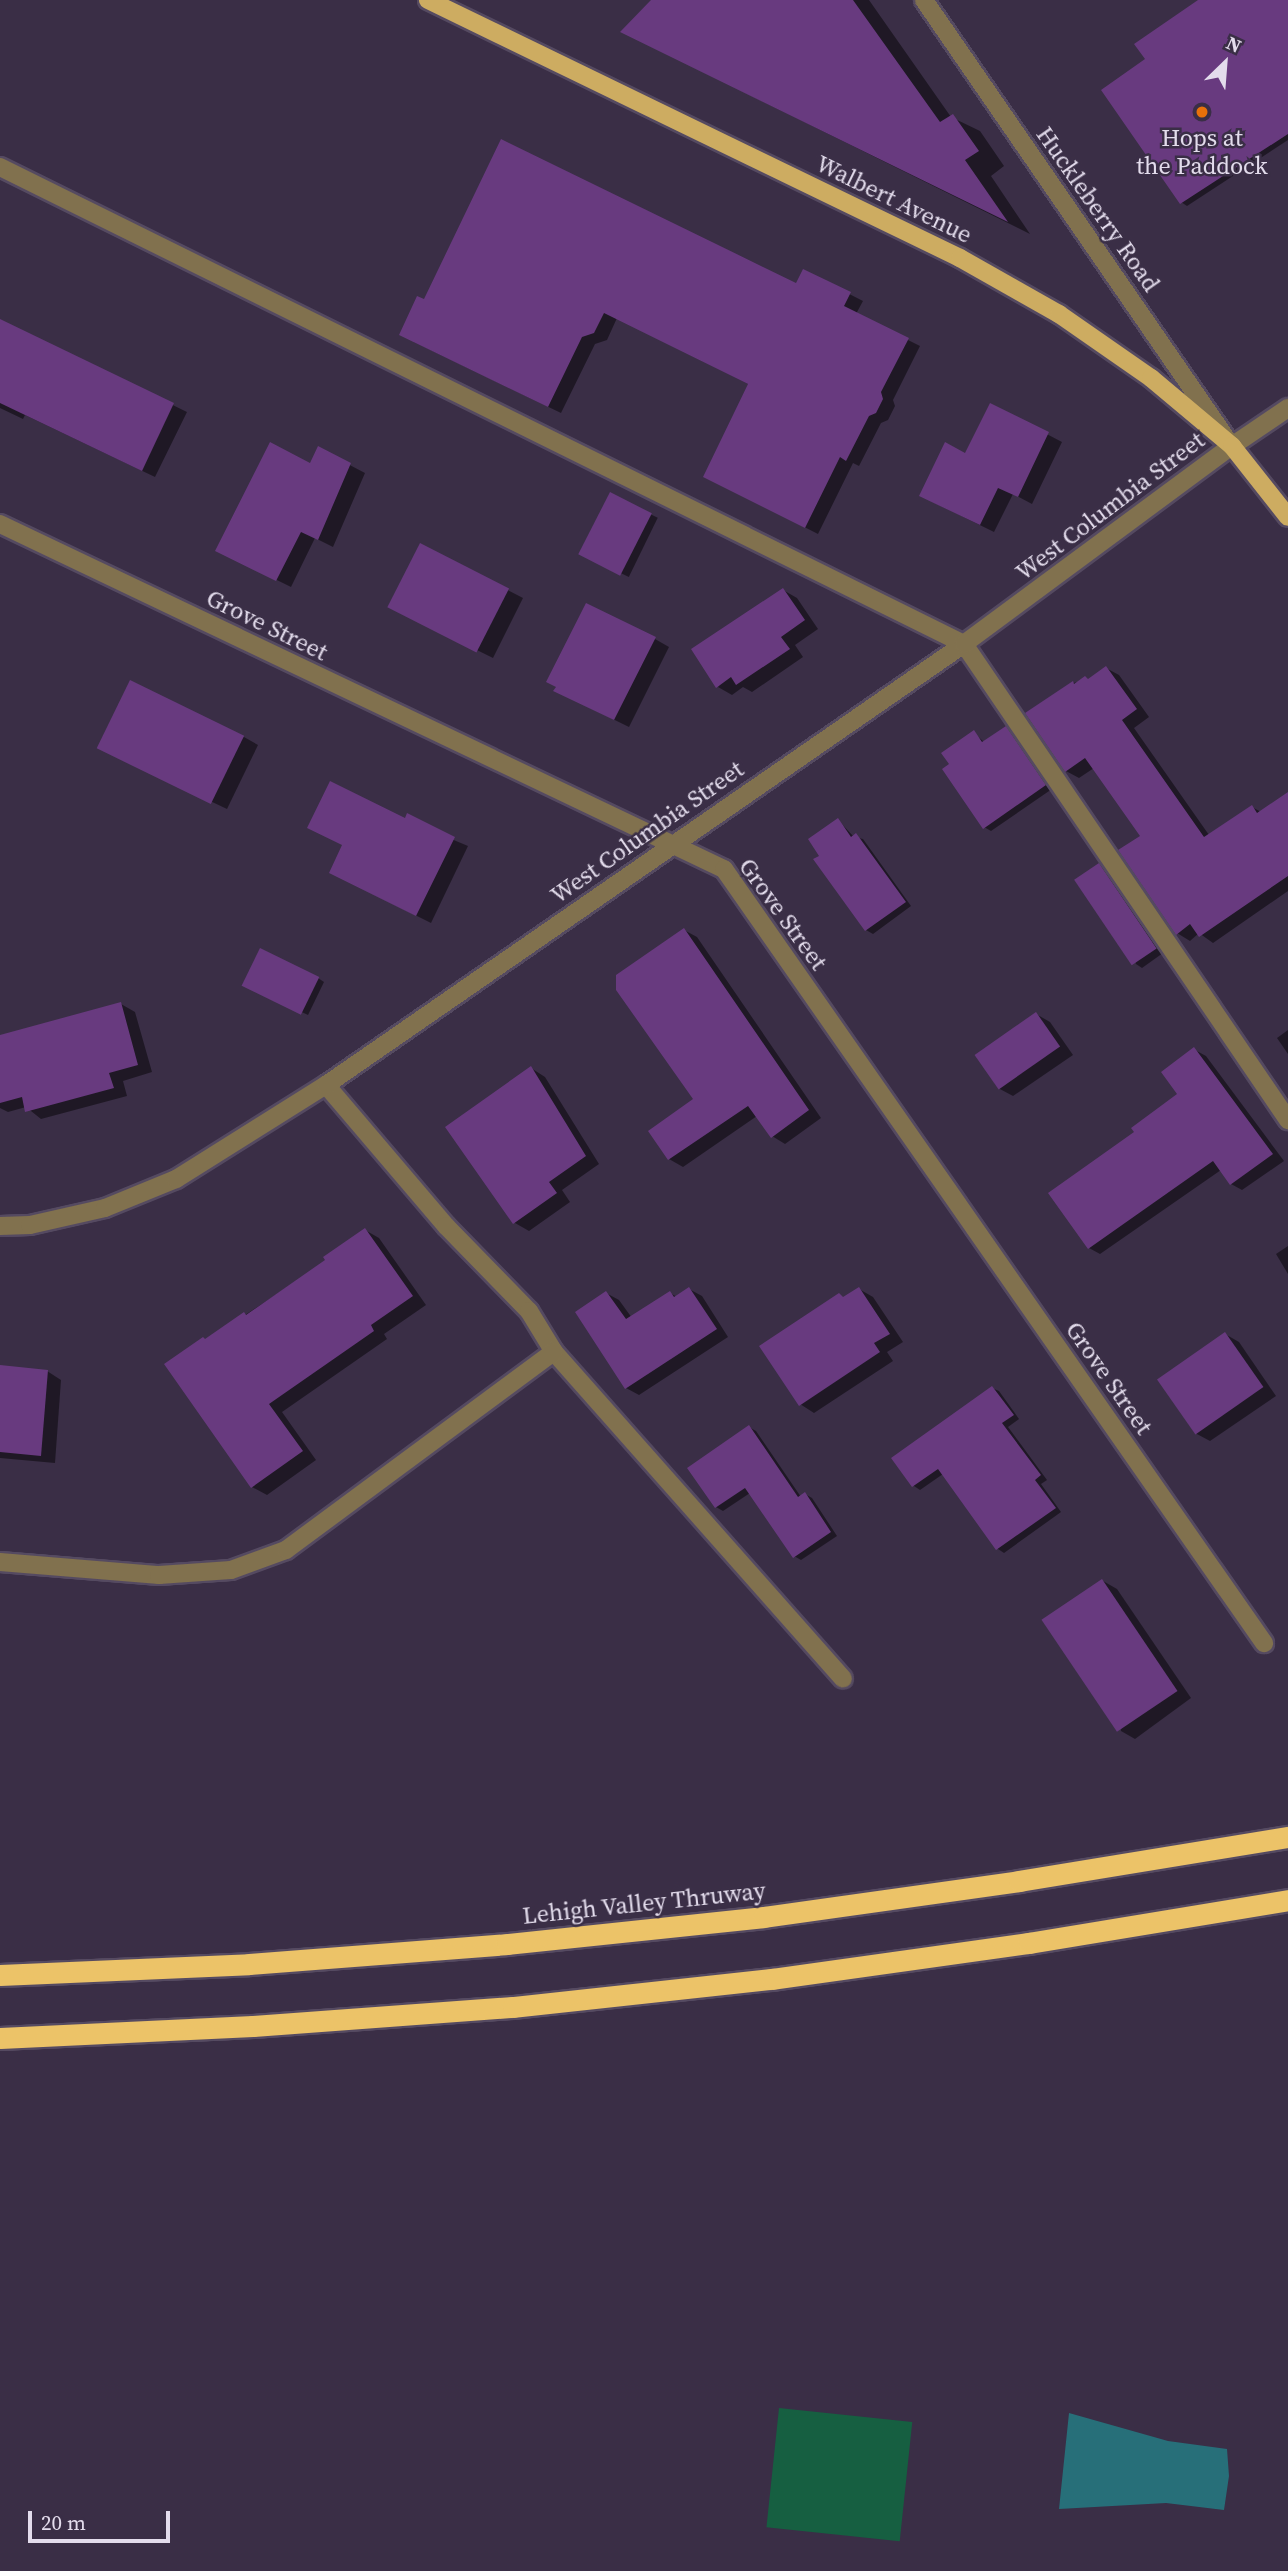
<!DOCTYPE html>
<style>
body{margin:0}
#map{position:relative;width:1288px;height:2571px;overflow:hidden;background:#3a2e46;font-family:"Source Serif 4",serif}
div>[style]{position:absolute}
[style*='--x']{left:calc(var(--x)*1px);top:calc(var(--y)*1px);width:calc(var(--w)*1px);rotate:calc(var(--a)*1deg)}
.green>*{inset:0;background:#165f41;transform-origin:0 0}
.water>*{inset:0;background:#276f79}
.shadow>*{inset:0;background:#0007;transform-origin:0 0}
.building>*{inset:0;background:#683a7f;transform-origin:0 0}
.roads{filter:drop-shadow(2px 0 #554a61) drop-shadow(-2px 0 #554a61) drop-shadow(0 2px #554a61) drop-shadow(0 -2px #554a61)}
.minor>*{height:18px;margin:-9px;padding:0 9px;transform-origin:9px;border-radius:9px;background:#81714e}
.major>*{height:18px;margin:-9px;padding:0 9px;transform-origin:9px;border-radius:9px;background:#cdac61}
.highway>*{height:21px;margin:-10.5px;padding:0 10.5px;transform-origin:10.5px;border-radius:10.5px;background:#ecc368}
.dots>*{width:19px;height:19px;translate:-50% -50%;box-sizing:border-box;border:4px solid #3a2e46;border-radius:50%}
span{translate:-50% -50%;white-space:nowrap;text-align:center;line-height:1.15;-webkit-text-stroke:5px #3a2e46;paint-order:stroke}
.poi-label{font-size:24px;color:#e3dcec}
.street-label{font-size:24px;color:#e3dcec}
.north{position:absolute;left:1190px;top:28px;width:70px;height:70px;-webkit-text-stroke:5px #3a2e46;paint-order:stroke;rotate:25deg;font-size:19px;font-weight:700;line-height:28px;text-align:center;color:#e3dcec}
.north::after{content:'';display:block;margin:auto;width:24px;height:32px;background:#e3dcec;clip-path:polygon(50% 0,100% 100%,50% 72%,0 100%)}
.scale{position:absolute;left:28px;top:2511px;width:142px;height:32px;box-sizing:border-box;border:4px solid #e3dcec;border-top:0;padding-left:9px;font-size:21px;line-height:24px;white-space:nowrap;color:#e3dcec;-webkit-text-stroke:5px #3a2e46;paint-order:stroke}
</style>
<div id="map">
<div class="green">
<div style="left:779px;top:2408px;width:134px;height:120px;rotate:6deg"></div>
</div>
<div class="water">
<div style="clip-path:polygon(1069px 2413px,1168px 2441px,1227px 2449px,1229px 2476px,1224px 2510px,1166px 2503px,1059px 2509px)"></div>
</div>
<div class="shadow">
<div style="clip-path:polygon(654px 0,869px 0,951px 117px,980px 131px,1004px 166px,991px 176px,1030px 234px,623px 32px)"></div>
<div style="clip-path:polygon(1205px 0,1288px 0,1288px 140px,1187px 206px,1181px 202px,1147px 60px)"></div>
<div style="clip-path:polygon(804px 271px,863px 301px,856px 314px,920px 346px,893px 400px,895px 406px,888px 420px,881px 423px,859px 466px,853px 463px,818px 534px,718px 483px,750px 385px,617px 318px,607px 340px,595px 344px,561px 413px,414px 342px,425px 302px,797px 286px)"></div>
<div style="clip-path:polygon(0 321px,187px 412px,155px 477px,25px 415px,23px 419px,0 408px)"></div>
<div style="clip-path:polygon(991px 405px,1062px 442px,1032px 504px,1013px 494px,994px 532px,935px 503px,966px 455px)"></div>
<div style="clip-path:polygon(319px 449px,365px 473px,333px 547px,315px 538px,291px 587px,232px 558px,310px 465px)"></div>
<div style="left:611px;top:495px;width:52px;height:66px;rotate:26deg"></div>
<div style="clip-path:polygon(420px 545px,523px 598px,493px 658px,404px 614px)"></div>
<div style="clip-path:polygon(783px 590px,797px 598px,818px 629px,795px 645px,803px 657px,752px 692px,743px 687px,732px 695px,718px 687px)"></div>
<div style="clip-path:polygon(655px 639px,669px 647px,629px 727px,570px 698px,558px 687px)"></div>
<div style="clip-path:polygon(1106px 668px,1119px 675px,1149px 717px,1134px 728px,1209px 835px,1252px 807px,1261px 812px,1288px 794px,1288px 891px,1213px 943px,1199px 933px,1190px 941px,1177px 933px,1142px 837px,1094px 768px,1079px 778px,1066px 771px,1073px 683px,1089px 680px)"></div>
<div style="clip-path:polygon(1006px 728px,1013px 732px,1052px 789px,991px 831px,984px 827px,974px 733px,984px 742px)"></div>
<div style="clip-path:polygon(244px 737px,258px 745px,227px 809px,113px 755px)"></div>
<div style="clip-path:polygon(406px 820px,468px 846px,431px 923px,345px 880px,344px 845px)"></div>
<div style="clip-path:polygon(838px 820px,854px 837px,863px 839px,911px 906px,873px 934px,866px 930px,821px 856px)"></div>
<div style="clip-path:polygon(1099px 865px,1106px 869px,1163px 953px,1142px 968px,1136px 964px)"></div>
<div style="clip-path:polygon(684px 930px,697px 937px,821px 1118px,785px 1144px,772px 1136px,757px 1116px,683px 1167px,669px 1159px,650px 1131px,695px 1099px)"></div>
<div style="clip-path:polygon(318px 978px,324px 982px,308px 1015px,249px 987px)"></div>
<div style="clip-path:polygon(121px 1004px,135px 1012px,152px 1072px,123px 1081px,127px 1096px,41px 1119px,26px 1107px,8px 1112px,0 1108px,0 1037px)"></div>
<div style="clip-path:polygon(1036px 1014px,1050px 1022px,1073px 1055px,1013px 1096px,998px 1088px,976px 1055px)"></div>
<div style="clip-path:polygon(1288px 1030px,1288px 1054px,1277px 1038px)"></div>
<div style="clip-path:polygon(1195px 1050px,1206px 1056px,1284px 1161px,1242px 1190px,1231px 1184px,1221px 1170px,1100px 1254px,1089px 1248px,1137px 1133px,1180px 1094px)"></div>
<div style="clip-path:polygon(531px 1068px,545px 1077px,599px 1164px,562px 1190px,570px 1202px,529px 1231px,515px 1223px)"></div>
<div style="clip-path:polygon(365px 1230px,379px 1238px,426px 1305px,384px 1334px,387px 1339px,282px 1412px,316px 1460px,267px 1495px,252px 1487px,206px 1341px,328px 1260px)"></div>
<div style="clip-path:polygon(1288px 1246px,1288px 1274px,1276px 1254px)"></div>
<div style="clip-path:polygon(689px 1289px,702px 1296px,728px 1337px,639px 1395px,626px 1388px,606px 1293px,619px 1300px,632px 1318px,670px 1293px,677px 1297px)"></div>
<div style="clip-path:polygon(859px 1289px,873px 1297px,903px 1342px,887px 1352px,893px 1361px,814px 1413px,800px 1404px,844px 1298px)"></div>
<div style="clip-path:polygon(1225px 1334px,1239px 1342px,1276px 1396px,1210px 1441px,1195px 1433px,1159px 1380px)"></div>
<div style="clip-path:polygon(0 1367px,47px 1371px,61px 1380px,55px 1463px,0 1458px)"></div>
<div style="clip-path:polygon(992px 1388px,999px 1391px,1019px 1419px,1008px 1427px,1047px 1480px,1041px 1484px,1061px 1512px,1004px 1553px,998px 1549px,943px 1474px,920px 1490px,914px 1486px,894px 1458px)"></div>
<div style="clip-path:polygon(749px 1427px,756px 1431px,801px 1497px,805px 1494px,812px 1498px,837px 1536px,801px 1560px,794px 1556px,750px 1493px,723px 1511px,716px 1507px)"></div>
<div style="clip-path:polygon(1103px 1581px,1117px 1589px,1191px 1698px,1135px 1739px,1121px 1731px)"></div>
</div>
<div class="building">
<div style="clip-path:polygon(651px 0,853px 0,940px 122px,953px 114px,979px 151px,965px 160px,1008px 222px,620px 32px)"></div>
<div style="clip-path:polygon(1198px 0,1288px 0,1288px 134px,1180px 204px,1101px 90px,1145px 59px,1134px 44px)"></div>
<div style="clip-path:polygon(501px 139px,796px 283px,803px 269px,851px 292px,844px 306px,909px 338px,881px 392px,883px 399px,876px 413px,869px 416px,846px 461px,840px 457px,805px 528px,703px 477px,748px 384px,604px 313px,594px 333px,582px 337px,548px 407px,399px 335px,417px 296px,424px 299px)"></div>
<div style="clip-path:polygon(0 319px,174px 403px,142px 471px,0 403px)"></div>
<div style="clip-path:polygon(990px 403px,1049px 432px,1018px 497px,998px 488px,980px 525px,919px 496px,945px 442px,965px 453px)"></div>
<div style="clip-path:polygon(270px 442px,310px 463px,318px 446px,351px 463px,318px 540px,301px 532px,276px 581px,215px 551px)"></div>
<div style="left:610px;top:492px;width:47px;height:70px;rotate:27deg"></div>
<div style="left:420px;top:543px;width:100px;height:72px;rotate:27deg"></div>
<div style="clip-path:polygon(783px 588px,805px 620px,781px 637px,790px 649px,736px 685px,731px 677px,716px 688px,691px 649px)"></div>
<div style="clip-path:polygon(586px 603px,656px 637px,614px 720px,553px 691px,556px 687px,546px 682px)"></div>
<div style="clip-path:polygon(1106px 666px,1137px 709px,1122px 720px,1204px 837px,1252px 805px,1257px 813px,1288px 792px,1288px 876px,1199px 937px,1190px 924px,1176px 935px,1118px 850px,1140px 836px,1085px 758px,1065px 772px,1025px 713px,1073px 681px,1074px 684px,1085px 676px,1088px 679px)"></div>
<div style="left:130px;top:680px;width:127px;height:76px;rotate:26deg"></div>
<div style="clip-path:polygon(1006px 726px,1046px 785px,983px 829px,942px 769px,949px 764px,941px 753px,974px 730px,982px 742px)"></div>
<div style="clip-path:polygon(330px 781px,405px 818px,407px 813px,455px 837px,416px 916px,329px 873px,342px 845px,307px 828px)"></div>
<div style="clip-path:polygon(838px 818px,851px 837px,856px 833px,906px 902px,865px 931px,813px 859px,819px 856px,808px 839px)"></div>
<div style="left:1099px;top:863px;width:103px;height:30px;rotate:56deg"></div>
<div style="clip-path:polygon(684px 928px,809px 1110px,771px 1138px,748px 1106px,668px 1160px,648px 1131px,693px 1099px,616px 990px,616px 975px)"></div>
<div style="left:260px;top:948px;width:66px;height:42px;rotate:26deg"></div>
<div style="clip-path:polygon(121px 1002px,138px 1065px,109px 1073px,114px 1088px,25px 1112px,22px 1097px,0 1103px,0 1035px)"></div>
<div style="left:1036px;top:1012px;width:42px;height:75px;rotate:55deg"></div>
<div style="clip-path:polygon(1194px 1047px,1273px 1154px,1230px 1185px,1213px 1161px,1088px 1249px,1048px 1193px,1134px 1132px,1131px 1128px,1177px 1094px,1161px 1072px)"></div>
<div style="clip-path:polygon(531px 1066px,586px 1156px,549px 1182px,557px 1193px,513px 1224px,445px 1127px)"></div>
<div style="clip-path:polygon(365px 1228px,413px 1296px,371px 1325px,374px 1331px,269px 1404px,303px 1451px,251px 1488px,164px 1364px,203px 1337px,205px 1339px,244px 1312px,246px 1315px,325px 1260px,323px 1257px)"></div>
<div style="clip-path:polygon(689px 1287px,717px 1329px,625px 1389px,575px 1312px,606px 1291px,626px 1319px,670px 1291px,674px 1297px)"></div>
<div style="clip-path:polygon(859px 1287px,890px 1334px,874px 1343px,880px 1352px,799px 1406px,759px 1346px,839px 1293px,843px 1297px)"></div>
<div style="left:1225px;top:1332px;width:67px;height:83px;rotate:55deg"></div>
<div style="clip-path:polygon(0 1365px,48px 1370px,41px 1456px,0 1452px)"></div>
<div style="clip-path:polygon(992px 1386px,1014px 1415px,1002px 1423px,1041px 1475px,1035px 1480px,1056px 1508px,996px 1550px,938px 1469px,912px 1487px,891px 1458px)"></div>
<div style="clip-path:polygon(749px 1425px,798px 1497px,805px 1492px,831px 1532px,793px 1558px,745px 1488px,715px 1508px,687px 1468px)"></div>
<div style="left:1102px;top:1579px;width:135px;height:73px;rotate:56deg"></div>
</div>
<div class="roads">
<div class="minor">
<div style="--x:924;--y:0;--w:532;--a:55.41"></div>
<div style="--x:0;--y:167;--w:1076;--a:26.33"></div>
<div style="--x:964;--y:644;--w:576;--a:55.76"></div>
<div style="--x:0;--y:524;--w:802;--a:25.48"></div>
<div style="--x:724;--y:869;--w:944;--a:55.1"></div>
<div style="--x:326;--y:1085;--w:185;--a:49.6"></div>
<div style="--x:446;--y:1226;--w:119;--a:45.7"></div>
<div style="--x:529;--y:1311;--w:48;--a:58.6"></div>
<div style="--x:554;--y:1352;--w:436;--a:48.5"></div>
<div style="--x:0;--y:1226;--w:30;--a:-2"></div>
<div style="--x:30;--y:1225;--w:77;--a:-12.8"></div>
<div style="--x:105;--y:1208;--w:77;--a:-22.2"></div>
<div style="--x:176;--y:1179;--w:177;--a:-32.1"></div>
<div style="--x:326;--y:1085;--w:776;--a:-34.65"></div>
<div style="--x:964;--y:644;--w:333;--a:-36.5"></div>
<div style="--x:1232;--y:446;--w:68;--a:-34.2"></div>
<div style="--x:0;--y:1562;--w:160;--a:4.7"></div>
<div style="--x:159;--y:1575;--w:72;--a:-4"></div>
<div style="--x:231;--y:1570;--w:59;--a:-20"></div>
<div style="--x:286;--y:1550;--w:333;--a:-36.5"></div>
</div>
<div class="major">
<div style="--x:428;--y:0;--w:591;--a:25.87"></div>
<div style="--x:960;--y:258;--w:114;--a:29.5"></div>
<div style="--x:1059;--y:314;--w:112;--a:34.8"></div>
<div style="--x:1151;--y:378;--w:106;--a:40"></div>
<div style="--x:1232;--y:446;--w:90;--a:51.7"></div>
</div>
<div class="highway">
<div style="--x:0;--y:1975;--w:249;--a:-2.5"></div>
<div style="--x:249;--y:1964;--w:259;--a:-4.4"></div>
<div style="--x:507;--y:1944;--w:258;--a:-6"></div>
<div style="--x:764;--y:1917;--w:258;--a:-8"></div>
<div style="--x:1019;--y:1881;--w:273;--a:-9.3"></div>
<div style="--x:0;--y:2038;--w:253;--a:-2.7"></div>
<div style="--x:253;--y:2026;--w:261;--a:-4.2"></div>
<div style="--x:513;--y:2007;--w:261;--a:-6.2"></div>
<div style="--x:772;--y:1979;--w:260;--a:-8"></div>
<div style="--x:1029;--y:1943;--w:263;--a:-9.4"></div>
</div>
</div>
<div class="dots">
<div style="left:1202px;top:112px;background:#e8710a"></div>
</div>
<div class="poi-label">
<span style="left:1202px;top:152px">Hops at<br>the Paddock</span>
</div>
<div class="street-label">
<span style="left:894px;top:199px;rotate:26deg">Walbert Avenue</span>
<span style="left:1098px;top:209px;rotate:55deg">Huckleberry Road</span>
<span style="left:1110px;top:506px;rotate:-37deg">West Columbia Street</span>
<span style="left:267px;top:625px;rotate:26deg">Grove Street</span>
<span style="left:647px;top:832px;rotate:-35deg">West Columbia Street</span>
<span style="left:783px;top:914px;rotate:54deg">Grove Street</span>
<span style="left:1109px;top:1378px;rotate:55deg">Grove Street</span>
<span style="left:644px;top:1903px;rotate:-6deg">Lehigh Valley Thruway</span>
</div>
<div class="north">N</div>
<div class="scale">20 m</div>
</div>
